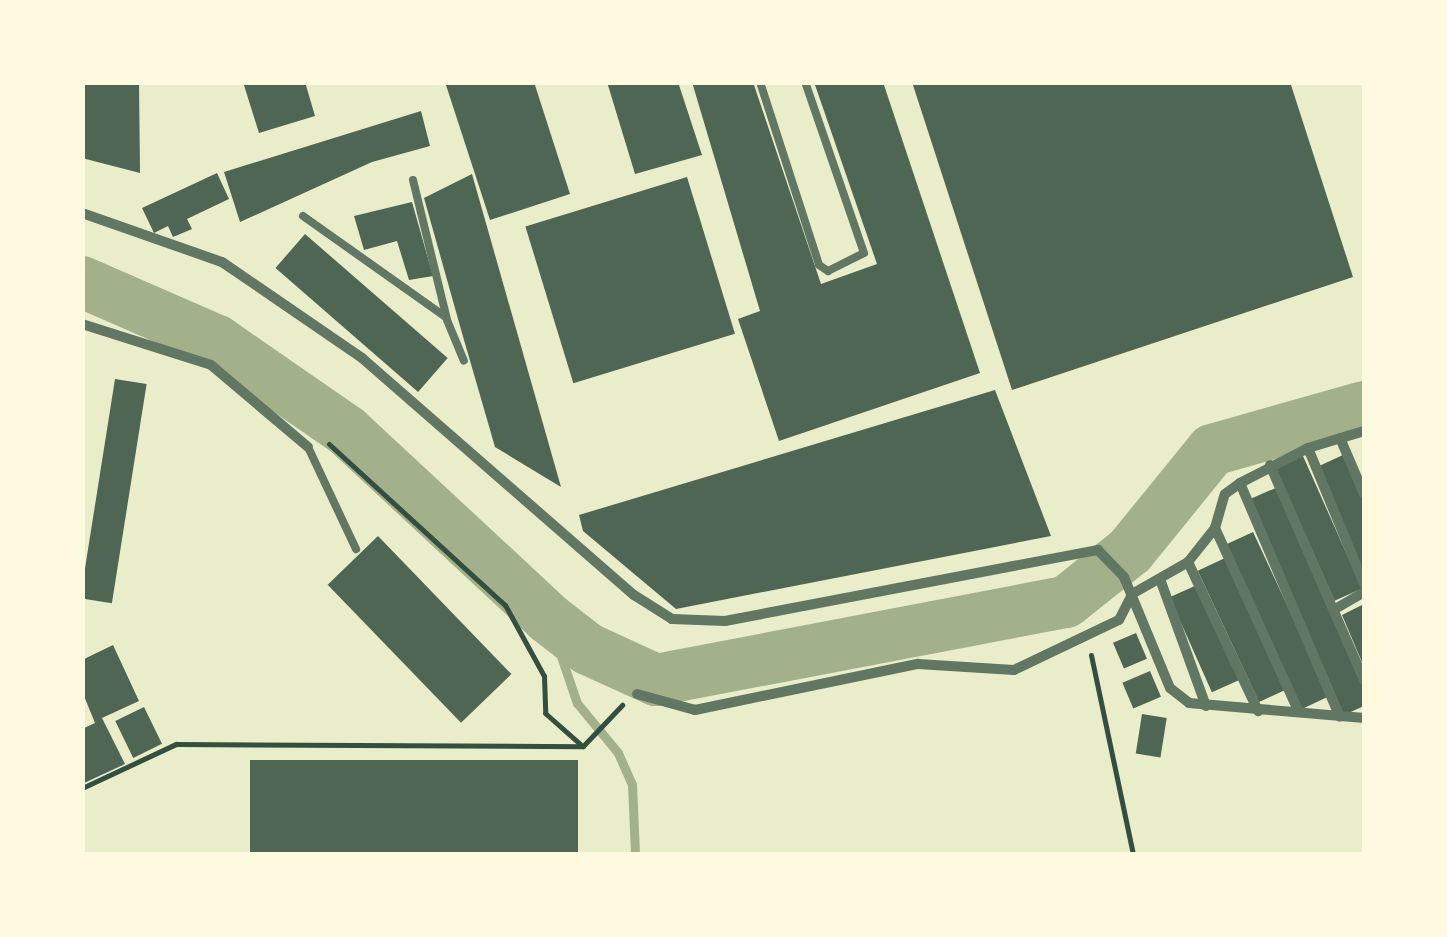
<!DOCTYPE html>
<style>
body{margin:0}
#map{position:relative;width:1447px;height:937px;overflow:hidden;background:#e9edc9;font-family:"Zilla Slab",serif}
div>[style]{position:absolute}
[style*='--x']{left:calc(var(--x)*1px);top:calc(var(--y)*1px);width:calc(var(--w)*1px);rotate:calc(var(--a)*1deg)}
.stream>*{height:9px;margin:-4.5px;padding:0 4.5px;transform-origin:4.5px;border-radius:4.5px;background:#a3b18a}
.river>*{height:52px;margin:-26px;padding:0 26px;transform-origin:26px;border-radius:26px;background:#a3b18a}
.building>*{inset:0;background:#4f6655;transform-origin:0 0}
.path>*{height:5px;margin:-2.5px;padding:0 2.5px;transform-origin:2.5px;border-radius:2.5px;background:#344e41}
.service>*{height:8px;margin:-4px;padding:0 4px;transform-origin:4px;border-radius:4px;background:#617663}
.minor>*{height:10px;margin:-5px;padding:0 5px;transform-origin:5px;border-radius:5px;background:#617663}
span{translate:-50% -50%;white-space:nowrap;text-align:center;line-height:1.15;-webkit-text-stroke:8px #fefae0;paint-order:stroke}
.frame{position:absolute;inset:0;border:85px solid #fefae0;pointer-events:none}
</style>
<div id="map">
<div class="stream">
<div style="--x:548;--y:618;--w:90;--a:71.2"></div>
<div style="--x:577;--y:703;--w:65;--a:50.6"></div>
<div style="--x:618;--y:753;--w:34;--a:66"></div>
<div style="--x:632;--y:784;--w:70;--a:87.5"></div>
</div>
<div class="river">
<div style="--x:82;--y:282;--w:147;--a:23.6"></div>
<div style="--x:217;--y:341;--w:158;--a:34.7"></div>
<div style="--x:347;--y:431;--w:275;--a:42.9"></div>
<div style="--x:548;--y:618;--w:51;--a:37.8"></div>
<div style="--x:588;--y:649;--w:75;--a:24.5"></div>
<div style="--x:656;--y:680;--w:417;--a:-10.8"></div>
<div style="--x:1066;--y:602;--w:82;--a:-38.6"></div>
<div style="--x:1130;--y:551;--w:130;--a:-50.9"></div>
<div style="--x:1212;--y:450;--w:158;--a:-15.8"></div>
</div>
<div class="building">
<div style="clip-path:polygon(82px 82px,139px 82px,140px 173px,82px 158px)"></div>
<div style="clip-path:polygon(243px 82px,305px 82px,315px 116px,259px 133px)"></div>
<div style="clip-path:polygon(445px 82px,534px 82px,570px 194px,490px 220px)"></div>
<div style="clip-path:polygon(607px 82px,678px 82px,702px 155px,635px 174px)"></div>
<div style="clip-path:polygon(692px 82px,753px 82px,821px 284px,877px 264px,814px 82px,883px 82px,980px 373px,779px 441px,738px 319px,760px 311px)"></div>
<div style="clip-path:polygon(912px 82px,1290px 82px,1353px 277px,1012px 390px)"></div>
<div style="clip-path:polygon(421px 111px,430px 146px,372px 162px,240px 222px,224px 172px)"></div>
<div style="clip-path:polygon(217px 173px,229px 199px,187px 219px,192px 229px,173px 237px,168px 226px,154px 233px,142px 208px)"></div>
<div style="clip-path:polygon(472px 174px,561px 487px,495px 447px,462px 333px,424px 198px)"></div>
<div style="left:687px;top:177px;width:164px;height:169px;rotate:73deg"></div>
<div style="clip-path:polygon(412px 202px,433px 276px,409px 280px,397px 241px,364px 250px,354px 216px)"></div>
<div style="left:305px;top:234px;width:189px;height:45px;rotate:41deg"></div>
<div style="left:115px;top:379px;width:32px;height:222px;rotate:9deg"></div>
<div style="clip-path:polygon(995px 390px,1051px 536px,676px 609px,583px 531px,579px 515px)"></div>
<div style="clip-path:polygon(1345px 454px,1364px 499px,1364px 574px,1317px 467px)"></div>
<div style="left:1303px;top:456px;width:145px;height:30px;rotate:66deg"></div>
<div style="clip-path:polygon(1278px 487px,1364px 685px,1364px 706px,1344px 715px,1250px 499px)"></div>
<div style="left:1253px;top:532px;width:181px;height:31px;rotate:65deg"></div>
<div style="left:378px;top:536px;width:192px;height:70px;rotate:46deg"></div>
<div style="left:1225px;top:558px;width:145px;height:30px;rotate:65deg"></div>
<div style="left:1197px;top:585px;width:104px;height:30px;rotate:66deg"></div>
<div style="clip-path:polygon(1364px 604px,1364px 667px,1342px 615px)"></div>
<div style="left:1136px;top:633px;width:28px;height:25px;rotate:67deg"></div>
<div style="clip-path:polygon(113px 645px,139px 701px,102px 718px,125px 764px,82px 784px,82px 729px,95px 723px,82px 691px,82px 660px)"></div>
<div style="left:1150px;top:671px;width:28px;height:30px;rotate:67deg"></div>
<div style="left:144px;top:707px;width:41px;height:32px;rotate:64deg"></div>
<div style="left:1142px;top:714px;width:25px;height:40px;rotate:9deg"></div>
<div style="left:250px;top:760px;width:328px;height:99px"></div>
</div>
<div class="path">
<div style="--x:329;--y:444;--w:239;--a:42.5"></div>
<div style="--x:505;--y:605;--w:81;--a:61.2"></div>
<div style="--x:544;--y:676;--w:37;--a:88"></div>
<div style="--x:545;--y:713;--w:47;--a:41.5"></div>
<div style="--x:1091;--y:655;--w:203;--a:78.1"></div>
<div style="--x:82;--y:788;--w:104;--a:-25.1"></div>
<div style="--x:176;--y:744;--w:407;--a:0.3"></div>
<div style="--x:583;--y:746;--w:57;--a:-46.4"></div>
</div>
<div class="service">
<div style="--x:760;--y:82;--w:192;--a:72.1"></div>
<div style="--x:819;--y:265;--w:11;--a:34"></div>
<div style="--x:828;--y:271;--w:40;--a:-26.6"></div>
<div style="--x:864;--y:253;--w:181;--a:-109"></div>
<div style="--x:413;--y:180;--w:144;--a:76.3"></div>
<div style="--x:447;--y:320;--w:44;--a:67.5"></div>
<div style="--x:303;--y:216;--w:173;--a:35.3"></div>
<div style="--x:308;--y:447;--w:113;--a:64.8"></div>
</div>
<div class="minor">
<div style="--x:82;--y:213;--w:148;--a:19.3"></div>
<div style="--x:222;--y:262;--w:170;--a:34.4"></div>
<div style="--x:362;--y:358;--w:361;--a:41.1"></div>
<div style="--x:634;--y:595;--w:45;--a:32.3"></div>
<div style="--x:672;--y:619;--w:53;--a:2.2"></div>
<div style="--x:725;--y:621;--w:380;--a:-10.8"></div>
<div style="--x:1098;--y:550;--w:37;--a:46"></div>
<div style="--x:1124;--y:577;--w:120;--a:67.5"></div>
<div style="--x:1170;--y:688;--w:24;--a:38"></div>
<div style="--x:1189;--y:703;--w:176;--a:4.9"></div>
<div style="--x:82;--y:324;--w:135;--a:17.6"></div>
<div style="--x:211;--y:365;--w:127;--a:40.2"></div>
<div style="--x:1340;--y:438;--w:61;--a:66.8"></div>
<div style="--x:1308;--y:448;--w:147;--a:67.6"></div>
<div style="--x:1270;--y:465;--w:235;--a:66.4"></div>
<div style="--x:1240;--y:483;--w:254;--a:66.9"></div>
<div style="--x:1215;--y:528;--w:202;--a:65.5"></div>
<div style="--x:1188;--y:562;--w:165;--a:64.8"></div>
<div style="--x:1160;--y:579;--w:135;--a:70.1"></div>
<div style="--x:1335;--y:609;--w:34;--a:-30"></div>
<div style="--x:637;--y:694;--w:60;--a:15.4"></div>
<div style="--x:695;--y:710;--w:228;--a:-11.7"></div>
<div style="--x:918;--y:664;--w:96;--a:3.6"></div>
<div style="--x:1014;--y:670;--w:116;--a:-25.5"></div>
<div style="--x:1119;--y:620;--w:29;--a:-63"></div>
<div style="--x:1132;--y:594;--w:64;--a:-29.7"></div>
<div style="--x:1188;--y:562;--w:43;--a:-51.5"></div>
<div style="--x:1215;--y:528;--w:35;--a:-74"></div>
<div style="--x:1225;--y:494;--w:19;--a:-36"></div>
<div style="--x:1240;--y:483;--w:76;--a:-27.2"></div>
<div style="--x:1308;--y:448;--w:59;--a:-16.9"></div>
</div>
<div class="frame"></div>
</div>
